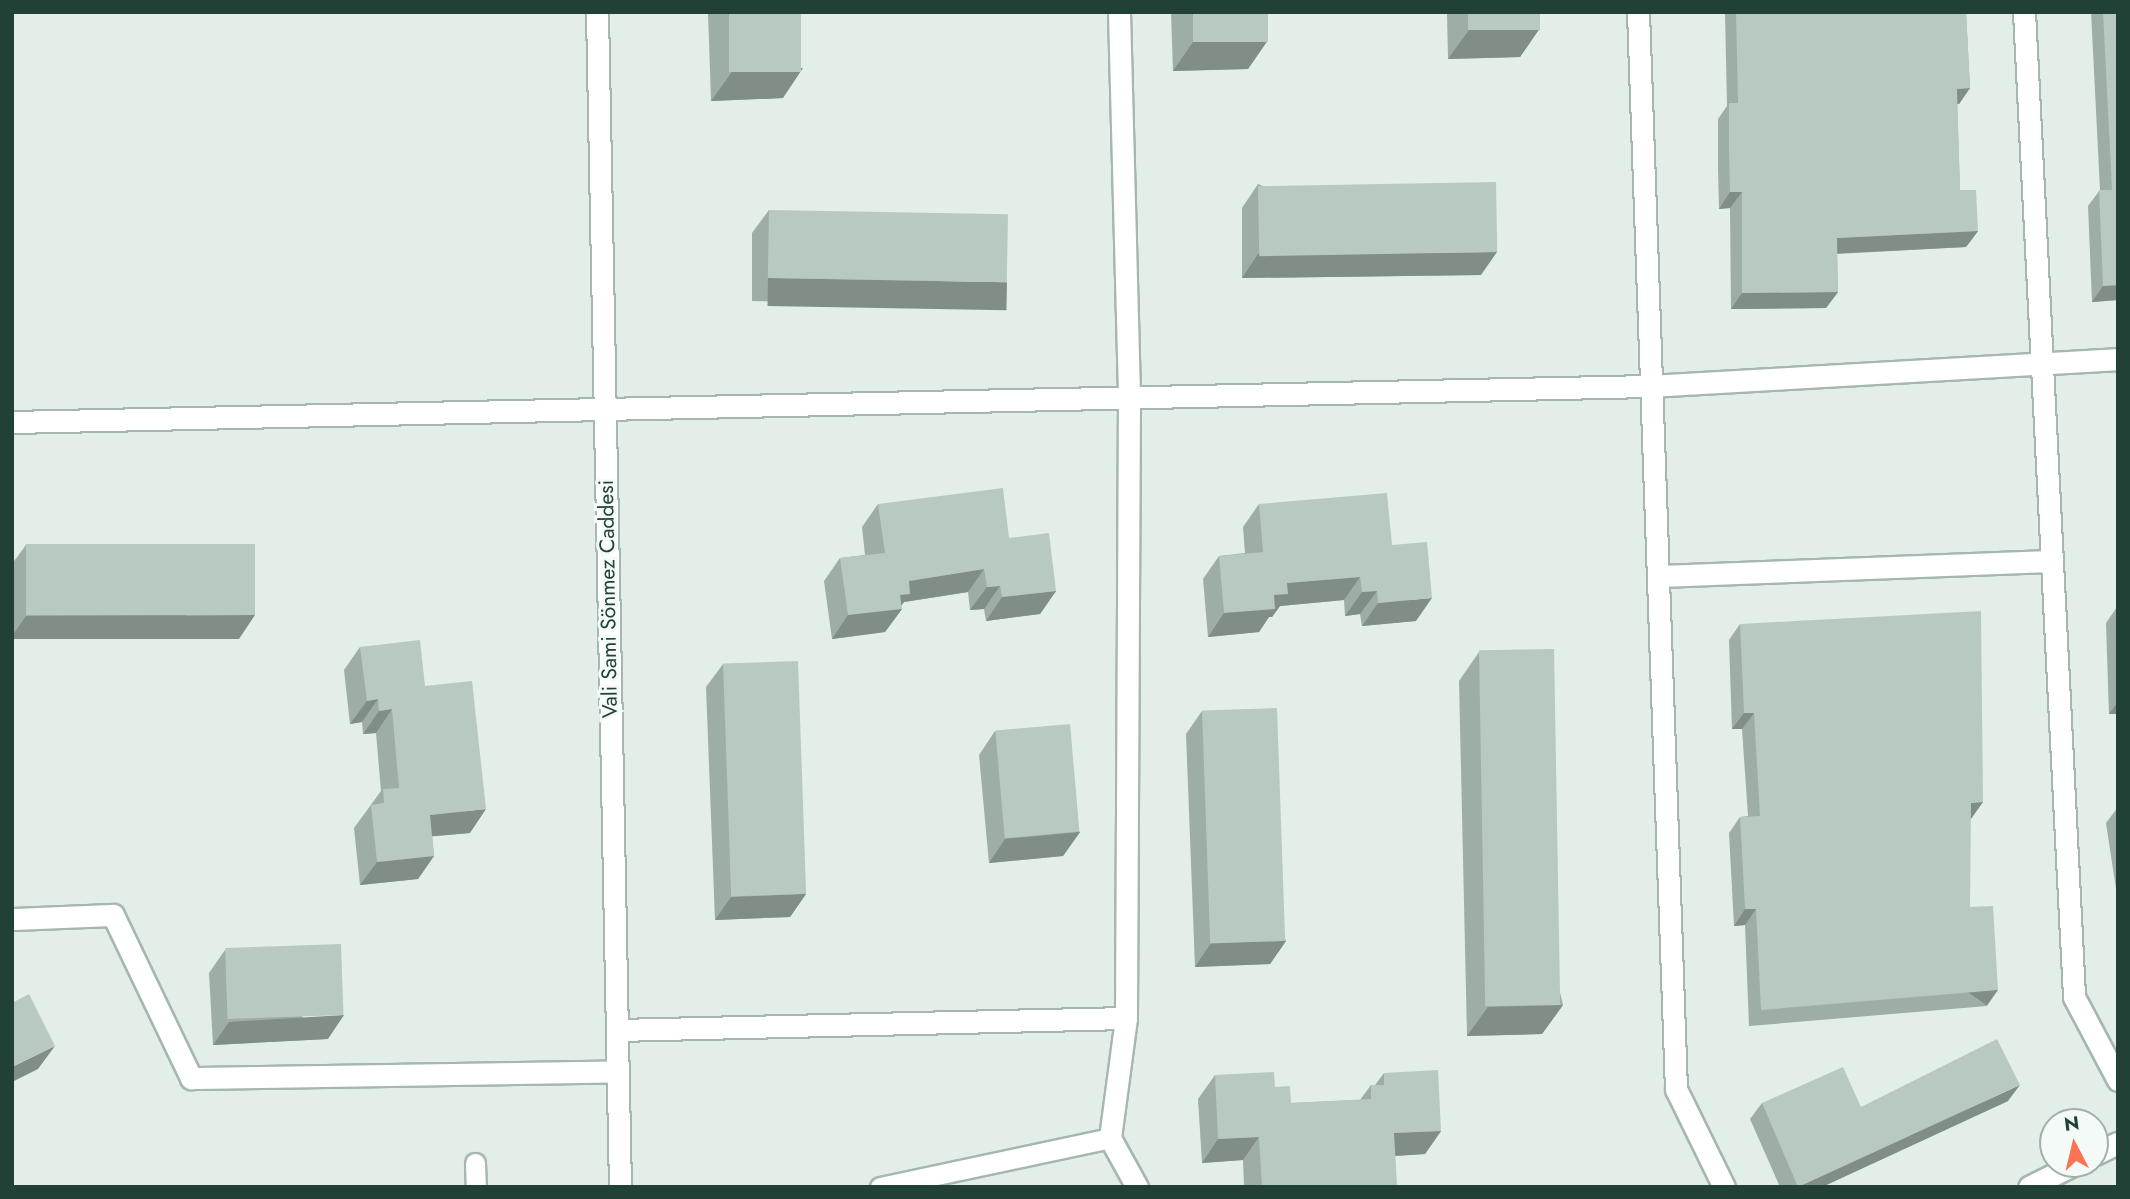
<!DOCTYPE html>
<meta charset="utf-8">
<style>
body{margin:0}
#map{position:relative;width:2130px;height:1199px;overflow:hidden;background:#e3eee8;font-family:Jost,sans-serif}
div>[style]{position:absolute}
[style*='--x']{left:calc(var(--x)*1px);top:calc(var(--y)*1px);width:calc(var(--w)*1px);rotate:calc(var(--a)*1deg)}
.roads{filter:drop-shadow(2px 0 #a5b7af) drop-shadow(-2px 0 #a5b7af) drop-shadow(0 2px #a5b7af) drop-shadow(0 -2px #a5b7af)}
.lane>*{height:19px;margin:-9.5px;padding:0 9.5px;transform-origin:9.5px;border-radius:9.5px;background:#fff}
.street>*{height:21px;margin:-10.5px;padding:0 10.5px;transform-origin:10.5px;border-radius:10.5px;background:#fff}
.secondary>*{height:21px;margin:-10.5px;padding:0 10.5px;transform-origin:10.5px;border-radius:10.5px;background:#fff}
.wall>*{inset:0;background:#9eada6}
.shaded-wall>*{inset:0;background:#818d87;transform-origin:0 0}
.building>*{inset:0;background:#b8c9c1;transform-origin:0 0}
span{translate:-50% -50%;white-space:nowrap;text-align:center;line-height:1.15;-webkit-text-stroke:6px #f4faf7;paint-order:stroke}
.street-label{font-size:21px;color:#214137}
.frame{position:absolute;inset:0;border:14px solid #214137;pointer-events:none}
.north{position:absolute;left:2039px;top:1108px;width:70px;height:70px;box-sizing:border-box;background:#f4faf7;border:2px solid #a0b0aa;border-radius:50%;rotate:353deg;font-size:19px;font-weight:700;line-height:28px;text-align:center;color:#214137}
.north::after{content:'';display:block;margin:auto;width:24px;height:32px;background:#fc7353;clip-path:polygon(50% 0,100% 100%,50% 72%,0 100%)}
</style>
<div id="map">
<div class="roads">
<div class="lane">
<div style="--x:475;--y:1163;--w:24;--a:88"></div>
<div style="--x:880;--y:1187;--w:235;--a:-12"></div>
</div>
<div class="street">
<div style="--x:1119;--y:12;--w:386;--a:88.5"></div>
<div style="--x:1129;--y:398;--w:620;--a:90.28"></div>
<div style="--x:1126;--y:1018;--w:121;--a:97.6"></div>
<div style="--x:1110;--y:1138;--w:56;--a:61.1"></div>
<div style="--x:1638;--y:12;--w:1078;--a:87.98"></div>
<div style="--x:1676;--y:1089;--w:109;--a:63.9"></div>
<div style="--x:2024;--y:12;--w:986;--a:87.09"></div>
<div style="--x:2074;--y:997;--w:94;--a:62.1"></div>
<div style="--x:12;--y:422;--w:1639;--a:-1.26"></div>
<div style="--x:1651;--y:386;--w:468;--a:-3.3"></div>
<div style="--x:1658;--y:576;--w:394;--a:-2.2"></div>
<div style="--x:12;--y:919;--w:101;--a:-2.3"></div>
<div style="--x:113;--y:915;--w:181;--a:64.4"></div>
<div style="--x:191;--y:1078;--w:427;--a:-0.9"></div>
<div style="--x:617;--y:1030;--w:509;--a:-1.35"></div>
<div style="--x:2095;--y:1154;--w:25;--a:-26"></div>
<div style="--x:2029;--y:1187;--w:51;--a:-26.6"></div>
</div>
<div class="secondary">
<div style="--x:597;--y:12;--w:1175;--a:88.88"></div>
</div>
</div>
<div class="wall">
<div style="clip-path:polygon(708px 12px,801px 12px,783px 98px,711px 101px)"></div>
<div style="clip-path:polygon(1171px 12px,1268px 12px,1268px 40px,1248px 69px,1173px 71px)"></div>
<div style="clip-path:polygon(1447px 12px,1540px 12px,1540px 28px,1520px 57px,1448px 59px)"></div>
<div style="clip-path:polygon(1713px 12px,1966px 12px,1970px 88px,1959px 104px,1957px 104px,1960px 190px,1978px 231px,1966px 247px,1837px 254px,1838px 292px,1826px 308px,1731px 309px,1730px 208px,1719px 209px,1718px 168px,1718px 119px,1727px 106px,1725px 13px)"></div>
<div style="clip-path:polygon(2091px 12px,2118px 12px,2118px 300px,2092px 302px,2088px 206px,2100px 190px)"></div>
<div style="clip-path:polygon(1258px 184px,1481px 275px,1242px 278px,1242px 208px)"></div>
<div style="clip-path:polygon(769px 210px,991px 304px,752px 301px,752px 233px)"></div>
<div style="clip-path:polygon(878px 504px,1009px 538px,1056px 591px,1040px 614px,986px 621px,984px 609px,970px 610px,968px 592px,904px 602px,901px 606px,902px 609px,885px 632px,832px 639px,824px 581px,840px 558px,865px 555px,862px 527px)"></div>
<div style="clip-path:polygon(1259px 504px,1392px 545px,1416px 621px,1362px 626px,1360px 614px,1345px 616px,1344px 600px,1280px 606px,1272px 617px,1269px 617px,1259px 632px,1208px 637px,1203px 579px,1219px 556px,1245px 553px,1243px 527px)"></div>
<div style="clip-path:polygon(26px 545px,239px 639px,12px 639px,12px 564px)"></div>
<div style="clip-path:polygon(2117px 607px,2118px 607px,2118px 714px,2109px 714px,2106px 623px)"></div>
<div style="clip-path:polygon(1740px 624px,1983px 802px,1970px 819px,1970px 907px,1987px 1006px,1749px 1026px,1745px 925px,1734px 926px,1729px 833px,1740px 817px,1748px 816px,1742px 729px,1732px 729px,1729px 640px)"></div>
<div style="clip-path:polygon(360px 647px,425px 686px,470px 833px,432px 836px,434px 856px,418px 879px,360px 885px,354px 828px,381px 791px,376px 733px,363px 734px,362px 722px,350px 724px,344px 670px)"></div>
<div style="clip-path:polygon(1479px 652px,1563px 1005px,1542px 1034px,1467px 1036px,1459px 681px)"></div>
<div style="clip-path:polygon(723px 664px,806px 894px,790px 917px,715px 920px,706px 687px)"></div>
<div style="clip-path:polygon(1202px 711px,1286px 941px,1270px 964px,1195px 967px,1186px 734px)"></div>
<div style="clip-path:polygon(995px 731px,1080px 832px,1063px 856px,989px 863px,979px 755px)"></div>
<div style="clip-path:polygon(2118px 807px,2118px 902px,2106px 823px)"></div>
<div style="clip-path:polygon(225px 950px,328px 1039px,213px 1045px,209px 973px)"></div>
<div style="clip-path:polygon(1384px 1073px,1441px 1131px,1425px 1154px,1395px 1156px,1396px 1187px,1244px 1187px,1243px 1160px,1202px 1163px,1198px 1099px,1215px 1075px,1275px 1087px,1291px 1103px,1360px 1100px,1371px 1085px,1375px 1085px)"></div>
<div style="clip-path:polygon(2008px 1101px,1822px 1187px,1780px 1187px,1750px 1119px,1762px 1103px,1861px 1107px)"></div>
</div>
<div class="shaded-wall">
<div style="clip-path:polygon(1540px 28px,1520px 57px,1448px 59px,1469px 30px)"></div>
<div style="clip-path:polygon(1268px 40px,1248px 69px,1173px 71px,1193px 42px)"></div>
<div style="clip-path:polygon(803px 68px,783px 98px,711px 101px,732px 72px)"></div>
<div style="clip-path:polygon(1970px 88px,1959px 104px,1945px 105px,1957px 89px)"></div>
<div style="clip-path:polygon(1730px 192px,1742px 192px,1730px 208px,1719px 209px)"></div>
<div style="clip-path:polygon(1978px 231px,1966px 247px,1826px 254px,1837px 238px)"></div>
<div style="clip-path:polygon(1497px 252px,1481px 275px,1242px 278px,1258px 254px)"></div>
<div style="left:768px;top:278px;width:239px;height:28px;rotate:1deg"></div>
<div style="clip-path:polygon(2118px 285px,2118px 300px,2092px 302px,2103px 286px)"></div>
<div style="clip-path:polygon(1838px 292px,1826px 308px,1731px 309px,1742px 293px)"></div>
<div style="clip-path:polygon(984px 569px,968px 592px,904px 602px,899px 609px,902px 609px,885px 632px,832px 639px,848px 615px,909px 581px)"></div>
<div style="clip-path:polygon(1360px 577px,1344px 600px,1280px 606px,1272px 617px,1269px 617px,1259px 632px,1208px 637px,1224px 613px,1274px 595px,1287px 583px)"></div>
<div style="clip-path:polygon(1000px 586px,984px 609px,970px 610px,987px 587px)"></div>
<div style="clip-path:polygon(1056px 591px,1040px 614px,986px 621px,1002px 597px)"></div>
<div style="clip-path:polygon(1377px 591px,1360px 614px,1345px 616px,1362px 592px)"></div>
<div style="clip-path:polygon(1432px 598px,1416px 621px,1362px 626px,1378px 603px)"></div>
<div style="clip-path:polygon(255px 615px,239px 639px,12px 639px,12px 636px,26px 616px)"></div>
<div style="clip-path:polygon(378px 699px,362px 722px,350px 724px,367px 701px)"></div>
<div style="clip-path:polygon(2118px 702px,2118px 714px,2109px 714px)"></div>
<div style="clip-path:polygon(392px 709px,376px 733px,363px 734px,379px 711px)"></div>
<div style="clip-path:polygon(1744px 713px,1754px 713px,1742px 729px,1732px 729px)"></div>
<div style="clip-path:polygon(1983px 802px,1971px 819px,1959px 819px,1971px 803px)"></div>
<div style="clip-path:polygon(486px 809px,470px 833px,414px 838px,430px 815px)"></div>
<div style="clip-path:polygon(1080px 832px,1063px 856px,989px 863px,1005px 839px)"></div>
<div style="clip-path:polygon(434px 856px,418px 879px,360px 885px,377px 862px)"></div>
<div style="clip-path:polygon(806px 894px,790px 917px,715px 920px,731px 897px)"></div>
<div style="clip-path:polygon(1745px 909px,1756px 909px,1745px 925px,1734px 926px)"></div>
<div style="clip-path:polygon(1286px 941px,1270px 964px,1195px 967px,1211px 943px)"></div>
<div style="left:1998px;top:990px;width:19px;height:238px;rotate:125deg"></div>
<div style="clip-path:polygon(1563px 1005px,1542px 1034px,1467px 1036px,1488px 1007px)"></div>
<div style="clip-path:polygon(344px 1015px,328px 1039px,213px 1045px,229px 1022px)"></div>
<div style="clip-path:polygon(55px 1046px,38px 1069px,12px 1082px,12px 1067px)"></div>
<div style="clip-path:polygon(2020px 1085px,2008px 1101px,1822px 1187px,1798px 1187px)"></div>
<div style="clip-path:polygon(1441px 1131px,1425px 1154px,1378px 1157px,1394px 1133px)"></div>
<div style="clip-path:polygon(1259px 1137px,1243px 1160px,1202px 1163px,1218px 1139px)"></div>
</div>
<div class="building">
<div style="left:729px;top:12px;width:72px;height:60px"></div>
<div style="left:1193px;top:12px;width:75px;height:30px"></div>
<div style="left:1468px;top:12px;width:72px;height:18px"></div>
<div style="clip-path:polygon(1736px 12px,1966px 12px,1970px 88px,1957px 89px,1960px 190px,1976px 190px,1978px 231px,1837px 238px,1838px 292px,1742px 293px,1742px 192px,1730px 192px,1729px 152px,1729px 103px,1738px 103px)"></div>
<div style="clip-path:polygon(2103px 12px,2118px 12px,2118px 285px,2103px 286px,2099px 190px,2112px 190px)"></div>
<div style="left:1496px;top:182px;width:70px;height:238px;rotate:89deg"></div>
<div style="left:769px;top:210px;width:239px;height:68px;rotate:1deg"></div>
<div style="clip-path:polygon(1003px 488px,1009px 538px,1049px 533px,1056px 591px,1002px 597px,1000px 586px,987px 587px,984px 569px,909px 581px,910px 594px,900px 595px,902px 609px,848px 615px,840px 558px,885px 553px,878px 504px)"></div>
<div style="clip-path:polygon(1387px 493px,1392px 545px,1427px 542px,1432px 598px,1378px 603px,1377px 591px,1362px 592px,1360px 577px,1287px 583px,1288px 594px,1274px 595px,1275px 609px,1224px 613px,1219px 556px,1263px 552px,1259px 504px)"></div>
<div style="left:255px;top:544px;width:71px;height:229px;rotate:90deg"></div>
<div style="clip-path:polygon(1981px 611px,1983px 802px,1971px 803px,1970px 907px,1993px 906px,1998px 990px,1761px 1010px,1756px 909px,1745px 909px,1740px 817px,1760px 816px,1754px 713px,1744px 713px,1740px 624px)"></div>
<div style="clip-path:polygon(420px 640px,425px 686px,472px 681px,486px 809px,430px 815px,434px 856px,377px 862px,371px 805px,384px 803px,383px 789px,399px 788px,392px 709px,379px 711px,378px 699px,367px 701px,360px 647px)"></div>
<div style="left:1554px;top:649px;width:356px;height:75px;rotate:89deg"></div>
<div style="left:798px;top:661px;width:233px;height:75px;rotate:88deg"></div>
<div style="left:1277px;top:708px;width:233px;height:75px;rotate:88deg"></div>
<div style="left:1070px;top:724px;width:108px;height:75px;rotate:85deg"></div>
<div style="left:341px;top:944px;width:71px;height:116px;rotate:88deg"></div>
<div style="clip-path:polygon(29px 994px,55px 1046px,12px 1067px,12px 1003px)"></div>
<div style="clip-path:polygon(1997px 1039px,2020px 1085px,1798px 1187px,1762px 1103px,1843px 1067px,1861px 1107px)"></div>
<div style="clip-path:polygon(1438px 1070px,1441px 1131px,1394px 1133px,1397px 1186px,1262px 1187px,1259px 1137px,1218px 1139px,1215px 1075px,1274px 1072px,1275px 1087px,1290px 1086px,1291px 1103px,1371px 1099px,1371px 1085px,1384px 1085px,1384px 1073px)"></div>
</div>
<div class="street-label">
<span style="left:608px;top:599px;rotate:-91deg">Vali Sami Sönmez Caddesi</span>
</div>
<div class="frame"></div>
<div class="north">N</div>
</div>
